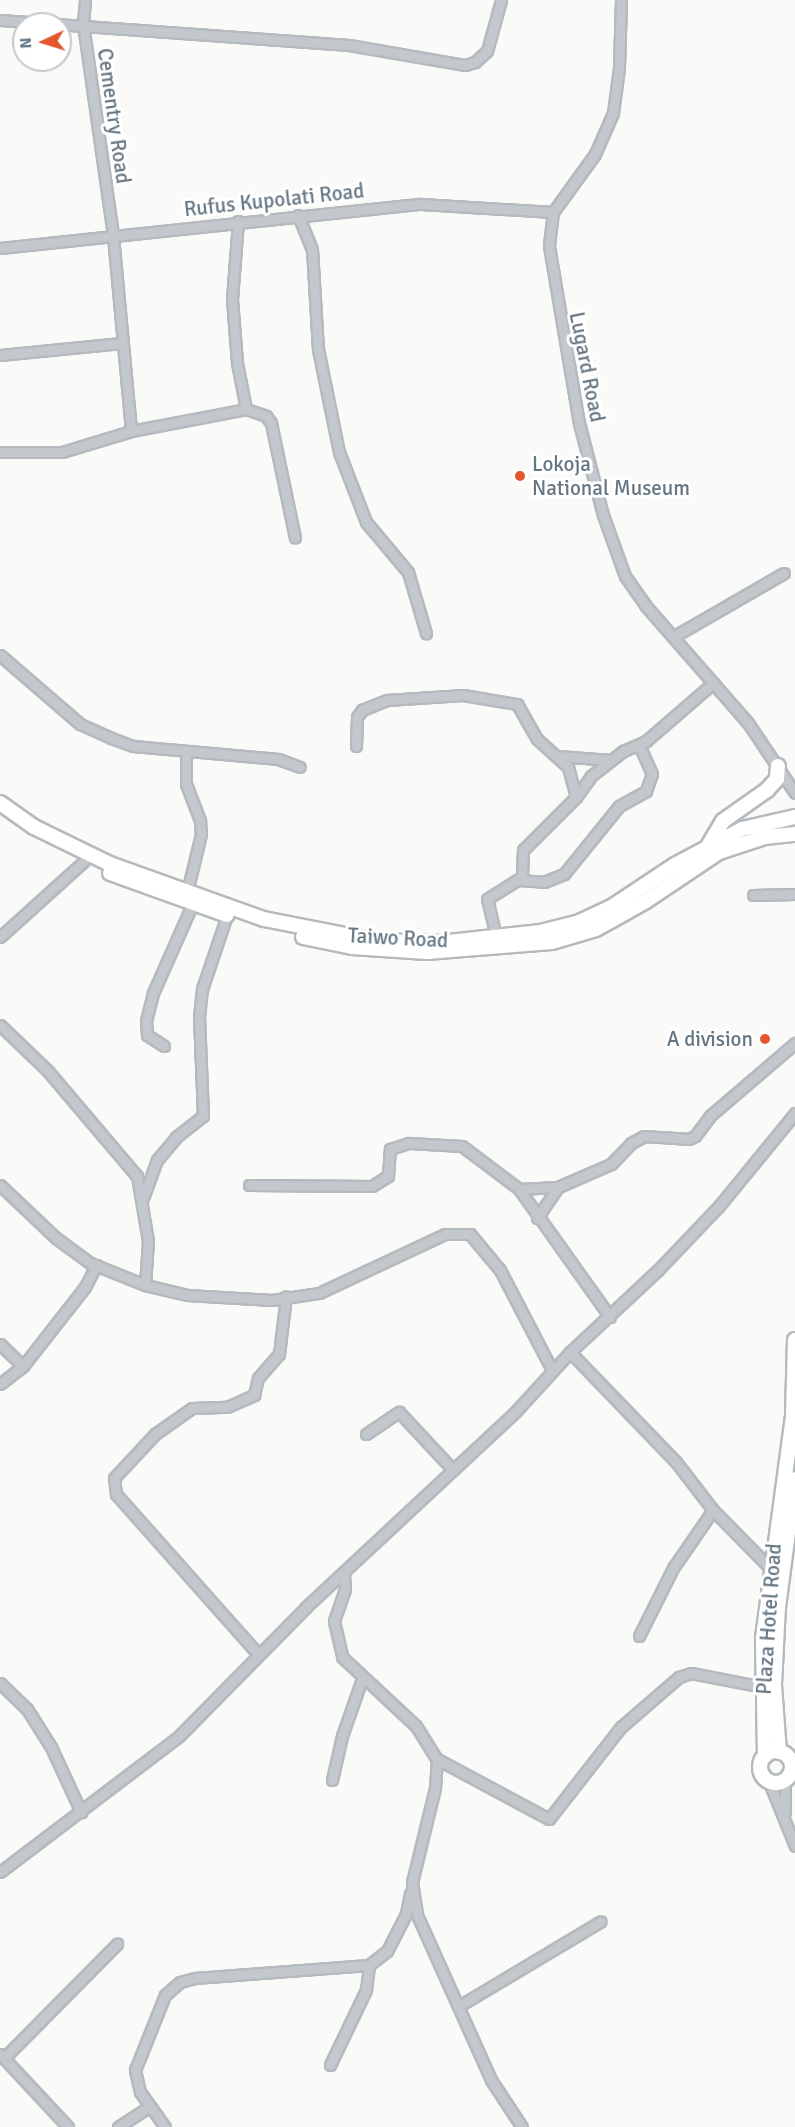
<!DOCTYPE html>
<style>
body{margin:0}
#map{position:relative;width:795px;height:2127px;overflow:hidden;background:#fafaf8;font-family:Signika,sans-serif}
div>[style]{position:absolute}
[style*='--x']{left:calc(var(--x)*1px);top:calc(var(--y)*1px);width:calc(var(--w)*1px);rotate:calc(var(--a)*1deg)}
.roads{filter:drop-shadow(2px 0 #b5babe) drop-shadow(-2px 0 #b5babe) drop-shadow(0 2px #b5babe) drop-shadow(0 -2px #b5babe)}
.street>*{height:9px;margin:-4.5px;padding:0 4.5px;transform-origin:4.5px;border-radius:4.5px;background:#c3c8cc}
.primary>*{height:14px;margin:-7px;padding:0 7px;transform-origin:7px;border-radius:7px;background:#fff}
.primary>.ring{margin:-7px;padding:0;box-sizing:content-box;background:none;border:14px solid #fff;border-radius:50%}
.dots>*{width:16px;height:16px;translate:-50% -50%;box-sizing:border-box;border:3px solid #fff;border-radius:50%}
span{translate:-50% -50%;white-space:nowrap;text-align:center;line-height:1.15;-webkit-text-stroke:6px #fff;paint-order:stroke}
.street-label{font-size:21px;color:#657683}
.poi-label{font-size:21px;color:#657683}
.left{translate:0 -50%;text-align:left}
.right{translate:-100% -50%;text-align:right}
.north{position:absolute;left:12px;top:12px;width:60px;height:60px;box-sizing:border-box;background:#fff;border:2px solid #c1c8cd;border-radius:50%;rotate:266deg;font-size:16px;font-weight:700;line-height:24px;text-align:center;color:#657683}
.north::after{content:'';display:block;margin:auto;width:21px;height:27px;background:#e4572e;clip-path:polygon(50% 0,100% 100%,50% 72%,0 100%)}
</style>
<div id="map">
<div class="roads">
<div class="street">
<div style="--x:85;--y:0;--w:24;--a:95"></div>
<div style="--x:83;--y:24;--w:214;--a:81.9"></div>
<div style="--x:113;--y:236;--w:196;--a:84.7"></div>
<div style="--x:621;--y:0;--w:68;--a:91.7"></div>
<div style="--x:619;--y:68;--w:45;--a:97.6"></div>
<div style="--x:613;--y:113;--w:45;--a:113.7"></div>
<div style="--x:595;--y:154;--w:72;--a:125.9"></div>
<div style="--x:553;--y:212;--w:34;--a:97"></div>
<div style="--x:549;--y:246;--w:180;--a:80.4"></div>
<div style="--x:579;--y:423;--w:95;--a:75.4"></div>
<div style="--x:603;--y:515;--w:65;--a:70.2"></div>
<div style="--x:625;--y:576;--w:35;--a:55"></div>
<div style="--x:645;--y:605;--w:157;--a:48.9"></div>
<div style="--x:748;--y:723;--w:84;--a:56.1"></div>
<div style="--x:0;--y:20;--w:350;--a:4.1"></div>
<div style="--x:349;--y:45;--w:118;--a:9.8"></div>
<div style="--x:465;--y:65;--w:10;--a:-17"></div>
<div style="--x:475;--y:62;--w:16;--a:-43"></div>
<div style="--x:487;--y:51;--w:53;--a:-74.6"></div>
<div style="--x:298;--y:215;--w:37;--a:68"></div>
<div style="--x:312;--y:249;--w:100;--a:86.6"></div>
<div style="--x:318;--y:349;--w:105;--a:78.5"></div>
<div style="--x:339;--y:452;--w:75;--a:68.9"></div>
<div style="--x:366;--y:522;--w:65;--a:50"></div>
<div style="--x:408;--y:572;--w:64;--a:73.6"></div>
<div style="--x:238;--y:221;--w:78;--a:94.4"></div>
<div style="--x:232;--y:299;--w:64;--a:85.5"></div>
<div style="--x:237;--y:363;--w:47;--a:78.9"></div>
<div style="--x:246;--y:409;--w:21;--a:19"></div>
<div style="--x:266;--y:416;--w:9;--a:54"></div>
<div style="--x:271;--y:423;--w:117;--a:78.2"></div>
<div style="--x:0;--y:248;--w:423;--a:-6"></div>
<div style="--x:421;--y:204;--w:132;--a:3.5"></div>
<div style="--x:0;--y:355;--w:123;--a:-5.6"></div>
<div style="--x:0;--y:452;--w:62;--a:0"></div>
<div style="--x:62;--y:452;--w:72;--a:-16.9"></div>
<div style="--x:131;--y:431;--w:117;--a:-10.8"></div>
<div style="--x:673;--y:637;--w:128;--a:-30"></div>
<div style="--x:0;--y:655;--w:106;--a:40.8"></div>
<div style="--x:80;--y:724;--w:34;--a:24"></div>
<div style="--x:111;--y:738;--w:23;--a:20"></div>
<div style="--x:133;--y:746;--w:146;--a:5.1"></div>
<div style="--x:278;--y:759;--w:23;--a:20"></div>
<div style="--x:356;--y:746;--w:29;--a:-88"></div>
<div style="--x:357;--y:717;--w:9;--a:-54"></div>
<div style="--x:362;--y:710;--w:27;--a:-22"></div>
<div style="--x:387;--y:700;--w:76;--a:-3.8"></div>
<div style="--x:463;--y:695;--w:55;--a:9.5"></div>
<div style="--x:517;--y:704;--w:40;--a:60.3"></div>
<div style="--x:537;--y:739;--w:42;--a:42.1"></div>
<div style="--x:568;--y:767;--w:31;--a:75"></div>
<div style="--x:186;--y:751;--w:33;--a:90"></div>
<div style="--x:186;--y:784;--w:40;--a:69"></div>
<div style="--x:200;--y:821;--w:13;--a:86"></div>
<div style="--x:201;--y:834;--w:60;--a:103.6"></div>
<div style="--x:557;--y:756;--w:54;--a:4.2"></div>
<div style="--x:518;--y:880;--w:26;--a:4"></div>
<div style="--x:544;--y:882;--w:22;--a:-22"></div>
<div style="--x:564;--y:874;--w:87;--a:-51"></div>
<div style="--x:619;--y:806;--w:31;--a:-29"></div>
<div style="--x:646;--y:791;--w:18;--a:-71"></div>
<div style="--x:652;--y:774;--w:32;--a:-114"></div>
<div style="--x:753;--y:895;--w:42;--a:-1.4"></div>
<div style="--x:0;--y:937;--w:113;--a:-42.1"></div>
<div style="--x:496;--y:937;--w:39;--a:-103"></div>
<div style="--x:487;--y:899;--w:41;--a:-32.2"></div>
<div style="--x:522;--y:877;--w:27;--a:-88"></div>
<div style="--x:523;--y:850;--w:75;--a:-45"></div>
<div style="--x:576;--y:797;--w:26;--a:-54"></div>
<div style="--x:591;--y:776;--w:41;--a:-38"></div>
<div style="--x:623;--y:751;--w:25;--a:-23"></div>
<div style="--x:646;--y:741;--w:89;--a:-40.9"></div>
<div style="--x:0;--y:1025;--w:65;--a:43.8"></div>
<div style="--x:47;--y:1070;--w:139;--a:49.7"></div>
<div style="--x:137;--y:1176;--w:66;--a:80.4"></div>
<div style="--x:148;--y:1241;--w:44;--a:93.9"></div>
<div style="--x:164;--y:1046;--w:20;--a:-147"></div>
<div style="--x:147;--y:1035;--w:14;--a:-94"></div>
<div style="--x:146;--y:1021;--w:29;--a:-76"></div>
<div style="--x:153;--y:993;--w:96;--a:-66.1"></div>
<div style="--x:0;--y:1185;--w:77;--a:43.4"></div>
<div style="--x:56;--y:1238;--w:42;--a:36.3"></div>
<div style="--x:90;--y:1263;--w:59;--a:21.8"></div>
<div style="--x:145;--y:1285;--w:43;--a:13.4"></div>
<div style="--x:187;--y:1295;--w:85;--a:3.4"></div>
<div style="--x:272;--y:1300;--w:48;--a:-8.5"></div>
<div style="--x:319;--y:1293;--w:139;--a:-25.1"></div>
<div style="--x:445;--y:1234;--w:25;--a:0"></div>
<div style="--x:470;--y:1234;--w:47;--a:50.2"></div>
<div style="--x:500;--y:1270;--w:113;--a:62.5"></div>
<div style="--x:249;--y:1185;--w:123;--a:0.5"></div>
<div style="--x:372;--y:1186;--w:19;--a:-32"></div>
<div style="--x:388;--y:1176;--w:27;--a:-86"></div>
<div style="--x:390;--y:1149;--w:20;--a:-18"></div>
<div style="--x:409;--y:1143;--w:53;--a:3.2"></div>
<div style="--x:462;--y:1146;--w:71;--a:37"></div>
<div style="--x:519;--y:1189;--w:39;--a:-3"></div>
<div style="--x:558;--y:1187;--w:58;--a:-23.5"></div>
<div style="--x:611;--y:1164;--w:29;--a:-46"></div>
<div style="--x:631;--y:1143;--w:15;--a:-28"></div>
<div style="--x:644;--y:1136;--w:45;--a:3.8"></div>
<div style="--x:689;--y:1139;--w:7;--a:-27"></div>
<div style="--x:695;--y:1136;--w:26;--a:-53"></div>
<div style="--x:711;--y:1115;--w:111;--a:-40.6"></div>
<div style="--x:519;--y:1189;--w:157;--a:54.6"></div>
<div style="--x:143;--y:1198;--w:40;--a:-69.8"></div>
<div style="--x:157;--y:1160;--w:30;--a:-50"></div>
<div style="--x:176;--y:1137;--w:34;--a:-38"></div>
<div style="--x:203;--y:1116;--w:99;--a:-92.3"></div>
<div style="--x:199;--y:1017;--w:28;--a:-84"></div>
<div style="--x:202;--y:989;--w:78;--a:-71.3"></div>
<div style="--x:537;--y:1218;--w:37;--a:-56"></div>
<div style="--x:0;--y:1344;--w:32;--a:44"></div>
<div style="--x:570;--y:1352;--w:153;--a:46.1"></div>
<div style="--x:676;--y:1462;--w:61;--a:52.4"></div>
<div style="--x:713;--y:1510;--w:83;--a:45.5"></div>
<div style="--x:0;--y:1384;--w:29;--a:-38"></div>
<div style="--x:23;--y:1366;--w:100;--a:-51.9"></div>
<div style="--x:85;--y:1287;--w:25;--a:-63"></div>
<div style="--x:366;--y:1434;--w:40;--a:-34"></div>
<div style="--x:399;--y:1412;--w:79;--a:47"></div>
<div style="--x:344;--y:1574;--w:15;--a:86"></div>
<div style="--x:345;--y:1589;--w:34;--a:109"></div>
<div style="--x:334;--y:1621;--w:37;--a:77"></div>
<div style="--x:342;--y:1657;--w:101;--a:43"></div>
<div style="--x:416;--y:1726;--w:39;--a:58"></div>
<div style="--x:437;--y:1759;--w:29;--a:94"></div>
<div style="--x:435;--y:1788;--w:97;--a:103.7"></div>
<div style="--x:412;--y:1882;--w:33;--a:81"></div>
<div style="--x:417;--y:1915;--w:181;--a:65.8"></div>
<div style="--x:491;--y:2080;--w:56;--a:56.6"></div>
<div style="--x:639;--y:1636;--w:76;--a:-63.4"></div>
<div style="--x:673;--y:1568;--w:70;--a:-55.4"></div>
<div style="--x:258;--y:1654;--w:214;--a:-131.6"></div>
<div style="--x:116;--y:1494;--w:16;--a:-97"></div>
<div style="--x:114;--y:1478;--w:60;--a:-47"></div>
<div style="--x:155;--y:1434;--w:45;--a:-35.1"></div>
<div style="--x:192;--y:1408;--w:35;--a:-2"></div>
<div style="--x:227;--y:1407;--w:30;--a:-24"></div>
<div style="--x:254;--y:1395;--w:17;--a:-77"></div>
<div style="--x:258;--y:1378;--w:32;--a:-49"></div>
<div style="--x:279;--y:1354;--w:58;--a:-83.1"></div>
<div style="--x:0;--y:1683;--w:37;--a:44"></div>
<div style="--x:27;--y:1709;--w:45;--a:57.7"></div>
<div style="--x:51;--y:1747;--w:72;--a:65.2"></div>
<div style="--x:437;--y:1759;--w:127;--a:28.2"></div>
<div style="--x:549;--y:1819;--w:117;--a:-52"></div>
<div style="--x:621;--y:1727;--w:77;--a:-40.8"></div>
<div style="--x:679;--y:1677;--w:13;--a:-18"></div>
<div style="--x:691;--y:1673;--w:73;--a:11"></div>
<div style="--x:332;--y:1780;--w:45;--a:-77.2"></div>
<div style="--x:342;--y:1736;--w:60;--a:-70.7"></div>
<div style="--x:785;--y:1780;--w:32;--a:90"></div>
<div style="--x:769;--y:1782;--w:69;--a:67.9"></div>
<div style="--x:0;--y:1872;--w:225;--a:-37.2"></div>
<div style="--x:179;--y:1736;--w:181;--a:-45.4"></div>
<div style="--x:306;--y:1607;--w:287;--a:-43"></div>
<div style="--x:516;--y:1411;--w:80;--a:-47.5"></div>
<div style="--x:570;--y:1352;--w:120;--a:-43"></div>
<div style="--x:658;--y:1270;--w:88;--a:-46.4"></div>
<div style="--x:719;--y:1206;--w:120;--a:-50.7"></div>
<div style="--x:459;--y:2006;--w:165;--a:-30.9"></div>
<div style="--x:0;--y:2054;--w:100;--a:47"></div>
<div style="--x:4;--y:2058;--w:161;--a:-45.3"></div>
<div style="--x:330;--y:2065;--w:83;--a:-64.4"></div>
<div style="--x:366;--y:1990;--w:25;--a:-83"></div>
<div style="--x:118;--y:2127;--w:38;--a:-33"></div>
<div style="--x:165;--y:2127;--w:43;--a:-125.5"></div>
<div style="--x:140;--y:2092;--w:23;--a:-103"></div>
<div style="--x:135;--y:2070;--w:81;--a:-68.2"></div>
<div style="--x:165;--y:1995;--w:20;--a:-41"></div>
<div style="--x:180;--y:1982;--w:16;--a:-15"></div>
<div style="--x:195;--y:1978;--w:174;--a:-4.3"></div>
<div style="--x:369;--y:1965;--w:23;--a:-38"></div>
<div style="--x:387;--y:1951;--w:42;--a:-62.8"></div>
<div style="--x:406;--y:1914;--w:21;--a:-79"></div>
</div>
<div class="primary">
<div style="--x:0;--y:803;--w:42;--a:35.2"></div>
<div style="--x:34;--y:827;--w:85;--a:26"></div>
<div style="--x:110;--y:864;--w:164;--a:19.7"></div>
<div style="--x:264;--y:919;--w:113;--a:11.2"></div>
<div style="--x:375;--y:941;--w:64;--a:1.8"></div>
<div style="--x:439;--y:943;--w:102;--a:-6.2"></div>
<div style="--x:540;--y:932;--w:38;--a:-14"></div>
<div style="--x:577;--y:923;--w:40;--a:-25"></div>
<div style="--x:613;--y:906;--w:74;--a:-33.5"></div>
<div style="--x:675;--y:865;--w:76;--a:-28.2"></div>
<div style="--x:742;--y:829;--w:54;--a:-12.8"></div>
<div style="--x:708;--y:846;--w:29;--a:-59"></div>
<div style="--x:723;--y:821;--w:54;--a:-35.2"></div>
<div style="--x:767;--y:790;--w:15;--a:-48"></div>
<div style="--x:777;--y:779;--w:13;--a:-86"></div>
<div style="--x:110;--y:873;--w:124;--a:19.7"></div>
<div style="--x:303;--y:937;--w:50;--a:11.5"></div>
<div style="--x:352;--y:947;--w:75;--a:3.8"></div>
<div style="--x:427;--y:952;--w:125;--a:-4.6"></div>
<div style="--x:552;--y:942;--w:46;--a:-16.5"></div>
<div style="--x:596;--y:929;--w:57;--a:-29.2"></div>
<div style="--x:646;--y:901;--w:88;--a:-33.9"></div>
<div style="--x:719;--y:852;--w:48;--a:-18.1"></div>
<div style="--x:765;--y:837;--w:30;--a:-6"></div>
<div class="ring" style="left:760px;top:1751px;width:18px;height:18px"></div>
<div style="--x:779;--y:1752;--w:67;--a:-94.3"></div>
<div style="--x:774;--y:1685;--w:78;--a:-87.1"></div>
<div style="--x:778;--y:1607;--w:129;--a:-82.4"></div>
<div style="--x:765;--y:1756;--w:118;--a:-91"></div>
<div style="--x:763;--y:1638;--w:224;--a:-82.3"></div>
<div style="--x:793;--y:1416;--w:76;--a:-88.5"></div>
</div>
</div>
<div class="dots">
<div style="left:520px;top:476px;background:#e4572e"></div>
<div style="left:765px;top:1039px;background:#e4572e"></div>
</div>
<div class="street-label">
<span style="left:114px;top:116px;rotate:82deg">Cementry Road</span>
<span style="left:274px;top:200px;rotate:-6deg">Rufus Kupolati Road</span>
<span style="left:587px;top:367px;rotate:79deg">Lugard Road</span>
<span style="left:398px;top:938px;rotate:3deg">Taiwo Road</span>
<span style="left:769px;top:1619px;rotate:-86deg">Plaza Hotel Road</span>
</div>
<div class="poi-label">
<span class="left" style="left:532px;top:476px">Lokoja<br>National Museum</span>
<span class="right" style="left:753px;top:1039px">A division</span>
</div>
<div class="north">N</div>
</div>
